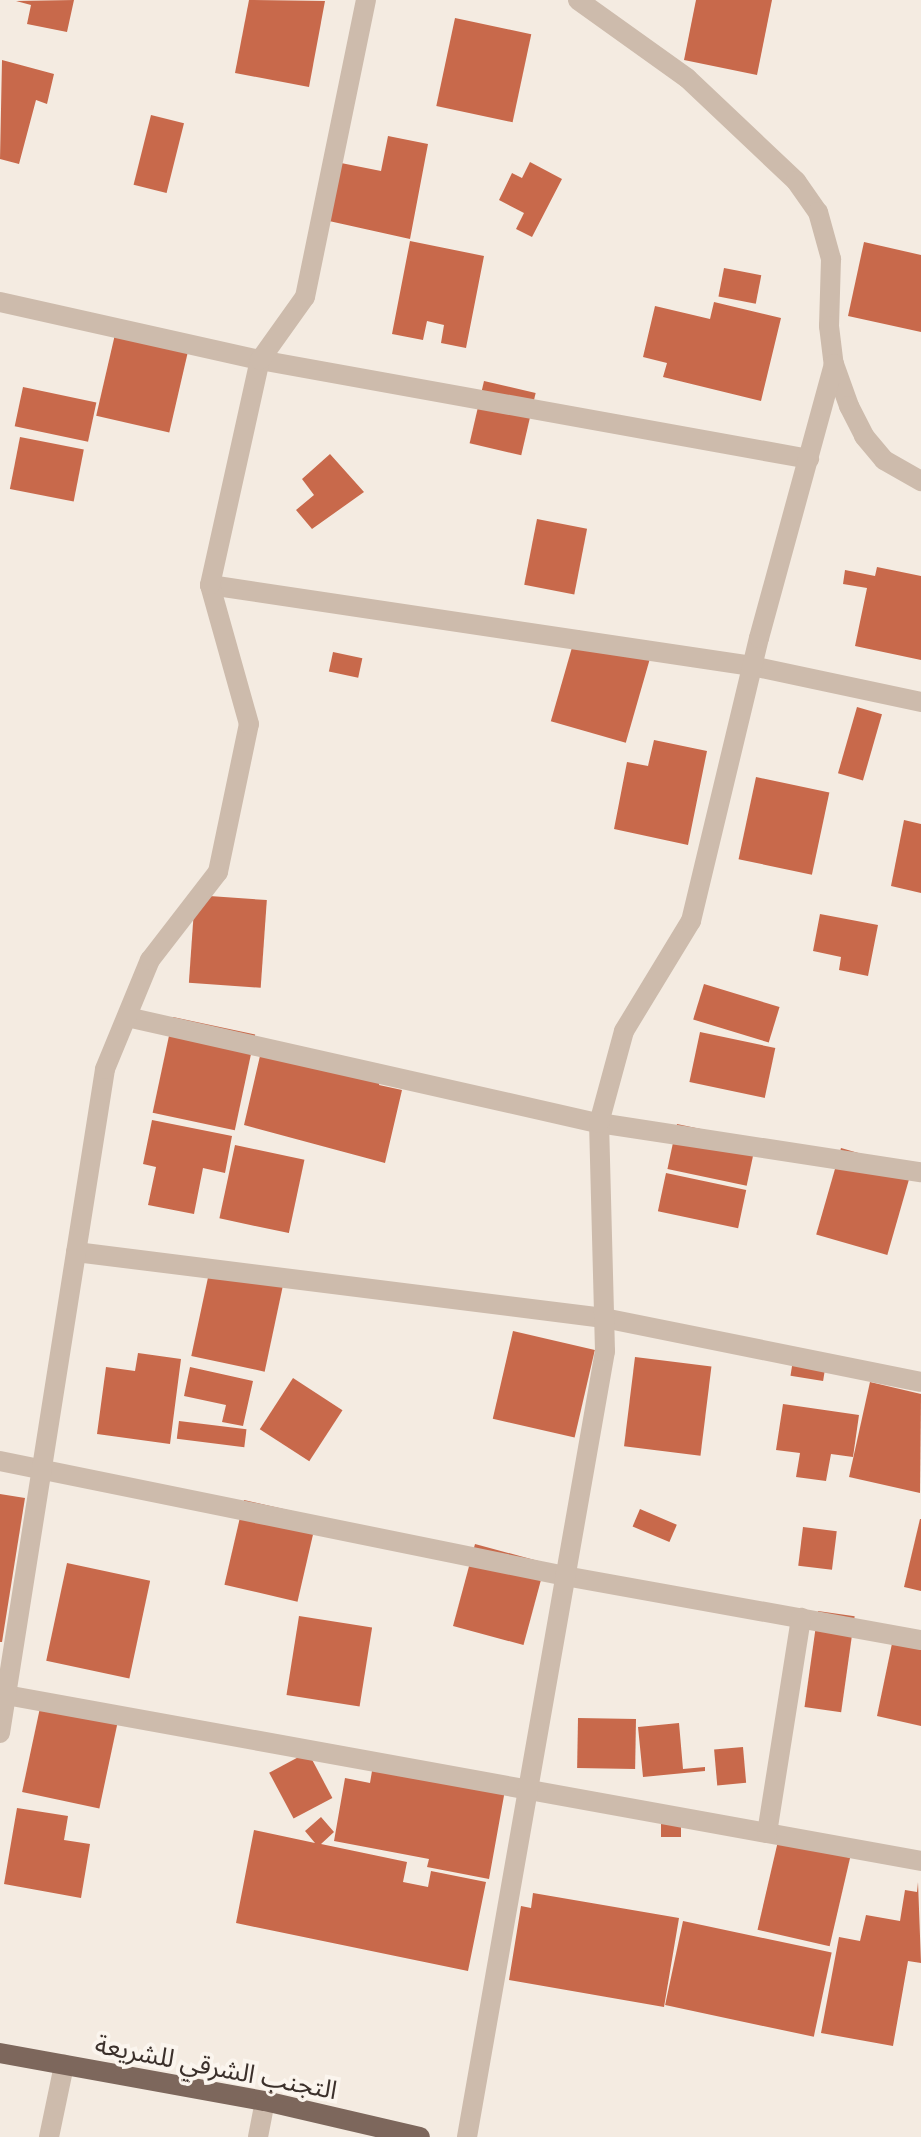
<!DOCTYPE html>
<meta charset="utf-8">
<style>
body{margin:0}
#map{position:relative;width:921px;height:2137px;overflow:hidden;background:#f4ebe1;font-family:"Fira Sans","Noto Sans Arabic",sans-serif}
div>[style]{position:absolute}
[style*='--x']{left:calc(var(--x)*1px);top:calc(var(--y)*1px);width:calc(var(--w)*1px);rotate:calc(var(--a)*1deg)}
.building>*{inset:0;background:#c8694b;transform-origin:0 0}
.minor>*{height:20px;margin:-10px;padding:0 10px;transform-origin:10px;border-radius:10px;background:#cdbbac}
.primary>*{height:20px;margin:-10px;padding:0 10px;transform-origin:10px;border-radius:10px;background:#7d675c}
span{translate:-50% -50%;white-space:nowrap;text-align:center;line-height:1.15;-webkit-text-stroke:8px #fbf5ee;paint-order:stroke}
.street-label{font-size:26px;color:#3b302b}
</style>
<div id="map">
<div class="building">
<div style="clip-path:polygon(74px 0,67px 32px,27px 24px,31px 5px,16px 1px)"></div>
<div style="clip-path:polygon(249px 0,325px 1px,309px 87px,235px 73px)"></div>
<div style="clip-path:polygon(696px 0,772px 0,757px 75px,684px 60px)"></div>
<div style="left:455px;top:18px;width:78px;height:90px;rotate:12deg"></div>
<div style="clip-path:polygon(2px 60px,54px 74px,47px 104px,36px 100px,19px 164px,0 159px)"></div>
<div style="left:151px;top:115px;width:34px;height:72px;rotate:14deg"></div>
<div style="clip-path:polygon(388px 136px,428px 144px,410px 239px,329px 221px,341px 163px,381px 171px)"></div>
<div style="clip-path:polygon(530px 162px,562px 179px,532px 237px,516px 229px,524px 213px,499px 200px,512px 173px,522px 178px)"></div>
<div style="clip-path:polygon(410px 241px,484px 256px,466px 348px,441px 343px,444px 325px,427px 321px,423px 340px,392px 334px)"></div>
<div style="clip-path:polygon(864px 242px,921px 255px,921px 332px,848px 316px)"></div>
<div style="left:724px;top:268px;width:38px;height:29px;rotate:11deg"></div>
<div style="clip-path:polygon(714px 302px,781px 318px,761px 401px,663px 377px,667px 363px,643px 357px,655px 306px,710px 319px)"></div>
<div style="left:116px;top:330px;width:75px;height:88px;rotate:13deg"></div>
<div style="left:484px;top:381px;width:53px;height:64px;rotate:13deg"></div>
<div style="left:23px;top:387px;width:75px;height:40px;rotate:12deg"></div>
<div style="left:20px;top:437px;width:65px;height:53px;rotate:11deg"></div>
<div style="clip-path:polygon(330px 454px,364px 492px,312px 529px,296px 510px,314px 495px,302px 479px)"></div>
<div style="left:537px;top:519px;width:51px;height:67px;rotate:11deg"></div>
<div style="clip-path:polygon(877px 567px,921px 576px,921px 660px,855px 646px,867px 588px,843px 584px,845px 570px,875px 576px)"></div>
<div style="left:577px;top:630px;width:78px;height:95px;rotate:16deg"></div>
<div style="left:333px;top:652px;width:30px;height:20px;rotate:12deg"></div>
<div style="left:857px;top:707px;width:26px;height:69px;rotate:16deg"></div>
<div style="clip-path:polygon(654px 740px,707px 751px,688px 845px,614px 829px,627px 762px,648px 766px)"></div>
<div style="left:756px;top:777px;width:75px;height:84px;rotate:12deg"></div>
<div style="clip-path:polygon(904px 820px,921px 824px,921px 893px,891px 886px)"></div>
<div style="left:195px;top:895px;width:72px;height:88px;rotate:4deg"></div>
<div style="clip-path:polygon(820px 914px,878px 925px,868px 976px,839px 970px,841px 957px,813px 951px)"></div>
<div style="left:704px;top:984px;width:79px;height:37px;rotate:17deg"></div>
<div style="left:173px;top:1017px;width:84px;height:98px;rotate:12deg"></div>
<div style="left:700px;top:1032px;width:77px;height:51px;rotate:12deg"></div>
<div style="clip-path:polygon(263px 1043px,382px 1070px,379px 1085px,402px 1090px,385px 1163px,244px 1125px)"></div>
<div style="clip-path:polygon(152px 1120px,232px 1136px,225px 1173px,203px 1168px,194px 1214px,148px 1205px,156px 1167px,143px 1164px)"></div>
<div style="left:677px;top:1124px;width:81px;height:46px;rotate:12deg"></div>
<div style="left:235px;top:1145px;width:71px;height:75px;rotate:12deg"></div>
<div style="left:841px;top:1148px;width:74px;height:90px;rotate:16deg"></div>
<div style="left:666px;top:1173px;width:82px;height:39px;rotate:12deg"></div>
<div style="left:210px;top:1268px;width:75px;height:90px;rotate:12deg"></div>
<div style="left:513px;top:1331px;width:84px;height:90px;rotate:13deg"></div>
<div style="clip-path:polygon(138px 1353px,181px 1359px,170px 1444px,97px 1434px,106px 1367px,135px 1371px)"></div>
<div style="left:635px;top:1357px;width:77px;height:90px;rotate:7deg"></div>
<div style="left:793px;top:1360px;width:33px;height:16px;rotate:9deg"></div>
<div style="clip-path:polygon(190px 1367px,253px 1381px,243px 1426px,222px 1422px,226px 1405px,184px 1396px)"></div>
<div style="left:293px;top:1378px;width:59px;height:61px;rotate:33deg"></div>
<div style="clip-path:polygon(870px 1382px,921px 1394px,920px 1493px,849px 1477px)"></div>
<div style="clip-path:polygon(783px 1404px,859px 1415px,853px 1457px,831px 1454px,826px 1481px,796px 1477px,800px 1453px,776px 1450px)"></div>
<div style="left:179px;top:1421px;width:68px;height:18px;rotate:7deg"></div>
<div style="clip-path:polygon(0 1494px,25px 1498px,2px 1642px,0 1642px)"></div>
<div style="left:244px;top:1500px;width:75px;height:87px;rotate:13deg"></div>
<div style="left:640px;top:1509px;width:40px;height:19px;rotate:23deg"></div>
<div style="clip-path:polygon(920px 1519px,921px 1519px,921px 1591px,904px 1587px)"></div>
<div style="left:803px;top:1527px;width:34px;height:39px;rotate:7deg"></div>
<div style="left:475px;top:1544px;width:73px;height:85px;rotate:15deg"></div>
<div style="left:67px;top:1563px;width:85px;height:100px;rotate:12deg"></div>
<div style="left:818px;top:1611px;width:37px;height:97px;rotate:8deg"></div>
<div style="left:299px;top:1616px;width:74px;height:80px;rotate:9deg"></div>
<div style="clip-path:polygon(895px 1629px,921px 1634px,921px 1726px,877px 1716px)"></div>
<div style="left:41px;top:1703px;width:79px;height:91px;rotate:12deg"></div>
<div style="left:578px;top:1718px;width:58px;height:50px;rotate:1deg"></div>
<div style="clip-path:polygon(679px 1723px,683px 1769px,705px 1767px,705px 1771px,643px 1777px,638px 1727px)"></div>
<div style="left:743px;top:1747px;width:36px;height:29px;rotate:85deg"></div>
<div style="left:308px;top:1752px;width:52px;height:44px;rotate:62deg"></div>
<div style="clip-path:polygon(373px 1765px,505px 1790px,489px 1879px,427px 1867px,429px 1859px,334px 1841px,345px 1778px,370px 1783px)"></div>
<div style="clip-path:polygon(17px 1808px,68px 1816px,64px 1840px,90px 1844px,81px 1898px,4px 1884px)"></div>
<div style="left:661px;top:1816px;width:20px;height:21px"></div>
<div style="clip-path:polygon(321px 1817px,334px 1832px,321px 1844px,407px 1862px,403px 1882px,428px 1887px,431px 1871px,486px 1882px,468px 1971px,236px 1923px,254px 1830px,315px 1843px,305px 1831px)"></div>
<div style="left:778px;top:1841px;width:74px;height:91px;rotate:13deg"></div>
<div style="clip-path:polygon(918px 1882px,921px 1963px,908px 1961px,893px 2046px,821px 2033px,839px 1937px,860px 1941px,866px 1915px,900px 1921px,905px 1890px,917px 1892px)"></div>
<div style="clip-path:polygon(533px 1893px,679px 1918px,664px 2007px,509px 1980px,521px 1906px,531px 1908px)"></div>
<div style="left:683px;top:1921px;width:152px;height:86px;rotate:12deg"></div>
</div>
<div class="minor">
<div style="--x:578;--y:0;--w:134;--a:35.6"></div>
<div style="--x:687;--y:78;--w:150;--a:43.4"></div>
<div style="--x:796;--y:181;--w:38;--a:55"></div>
<div style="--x:818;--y:212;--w:49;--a:74.5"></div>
<div style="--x:831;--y:259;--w:67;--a:91.7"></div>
<div style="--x:829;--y:326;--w:38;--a:83"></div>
<div style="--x:834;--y:364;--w:45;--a:70.3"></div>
<div style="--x:849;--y:406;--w:34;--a:63"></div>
<div style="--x:864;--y:436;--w:31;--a:50"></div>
<div style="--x:884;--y:460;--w:43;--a:29.6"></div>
<div style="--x:0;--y:302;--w:266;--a:12.6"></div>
<div style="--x:260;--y:360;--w:558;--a:10.22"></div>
<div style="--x:210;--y:585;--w:548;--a:8.5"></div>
<div style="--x:752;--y:666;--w:173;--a:12"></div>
<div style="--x:127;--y:1017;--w:484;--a:12.7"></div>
<div style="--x:599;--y:1123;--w:326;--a:8.7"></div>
<div style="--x:76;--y:1252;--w:532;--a:7.13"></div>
<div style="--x:604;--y:1318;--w:323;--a:11.4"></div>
<div style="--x:0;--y:1461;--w:577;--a:11.5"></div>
<div style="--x:565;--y:1576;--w:362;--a:10.2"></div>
<div style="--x:6;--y:1695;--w:930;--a:10.28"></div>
<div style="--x:0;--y:1733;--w:672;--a:-81.01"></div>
<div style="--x:105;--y:1069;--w:118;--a:-67.6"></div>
<div style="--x:150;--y:960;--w:111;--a:-52.3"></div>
<div style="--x:218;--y:872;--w:151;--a:-78.2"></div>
<div style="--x:249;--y:724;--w:144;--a:-105.7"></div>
<div style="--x:210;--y:585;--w:230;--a:-77.5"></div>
<div style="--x:260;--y:360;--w:77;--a:-54.5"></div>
<div style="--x:305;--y:297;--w:303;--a:-78.4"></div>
<div style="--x:767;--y:1833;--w:218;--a:-81"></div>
<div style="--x:49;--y:2137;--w:74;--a:-78.2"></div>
<div style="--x:258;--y:2137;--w:37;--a:-79"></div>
<div style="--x:467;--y:2137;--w:798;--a:-80.04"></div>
<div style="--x:605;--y:1351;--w:228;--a:-91.5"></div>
<div style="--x:599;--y:1123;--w:95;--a:-74.8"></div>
<div style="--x:624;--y:1031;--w:129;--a:-58.7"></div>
<div style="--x:691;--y:921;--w:291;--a:-76.5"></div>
<div style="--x:759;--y:638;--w:284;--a:-74.7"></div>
</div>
<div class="primary">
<div style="--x:0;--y:2053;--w:269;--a:10.3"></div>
<div style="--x:265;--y:2101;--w:159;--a:13.1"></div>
</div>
<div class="street-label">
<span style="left:216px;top:2068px;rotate:11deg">التجنب الشرقي للشريعة</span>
</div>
</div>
